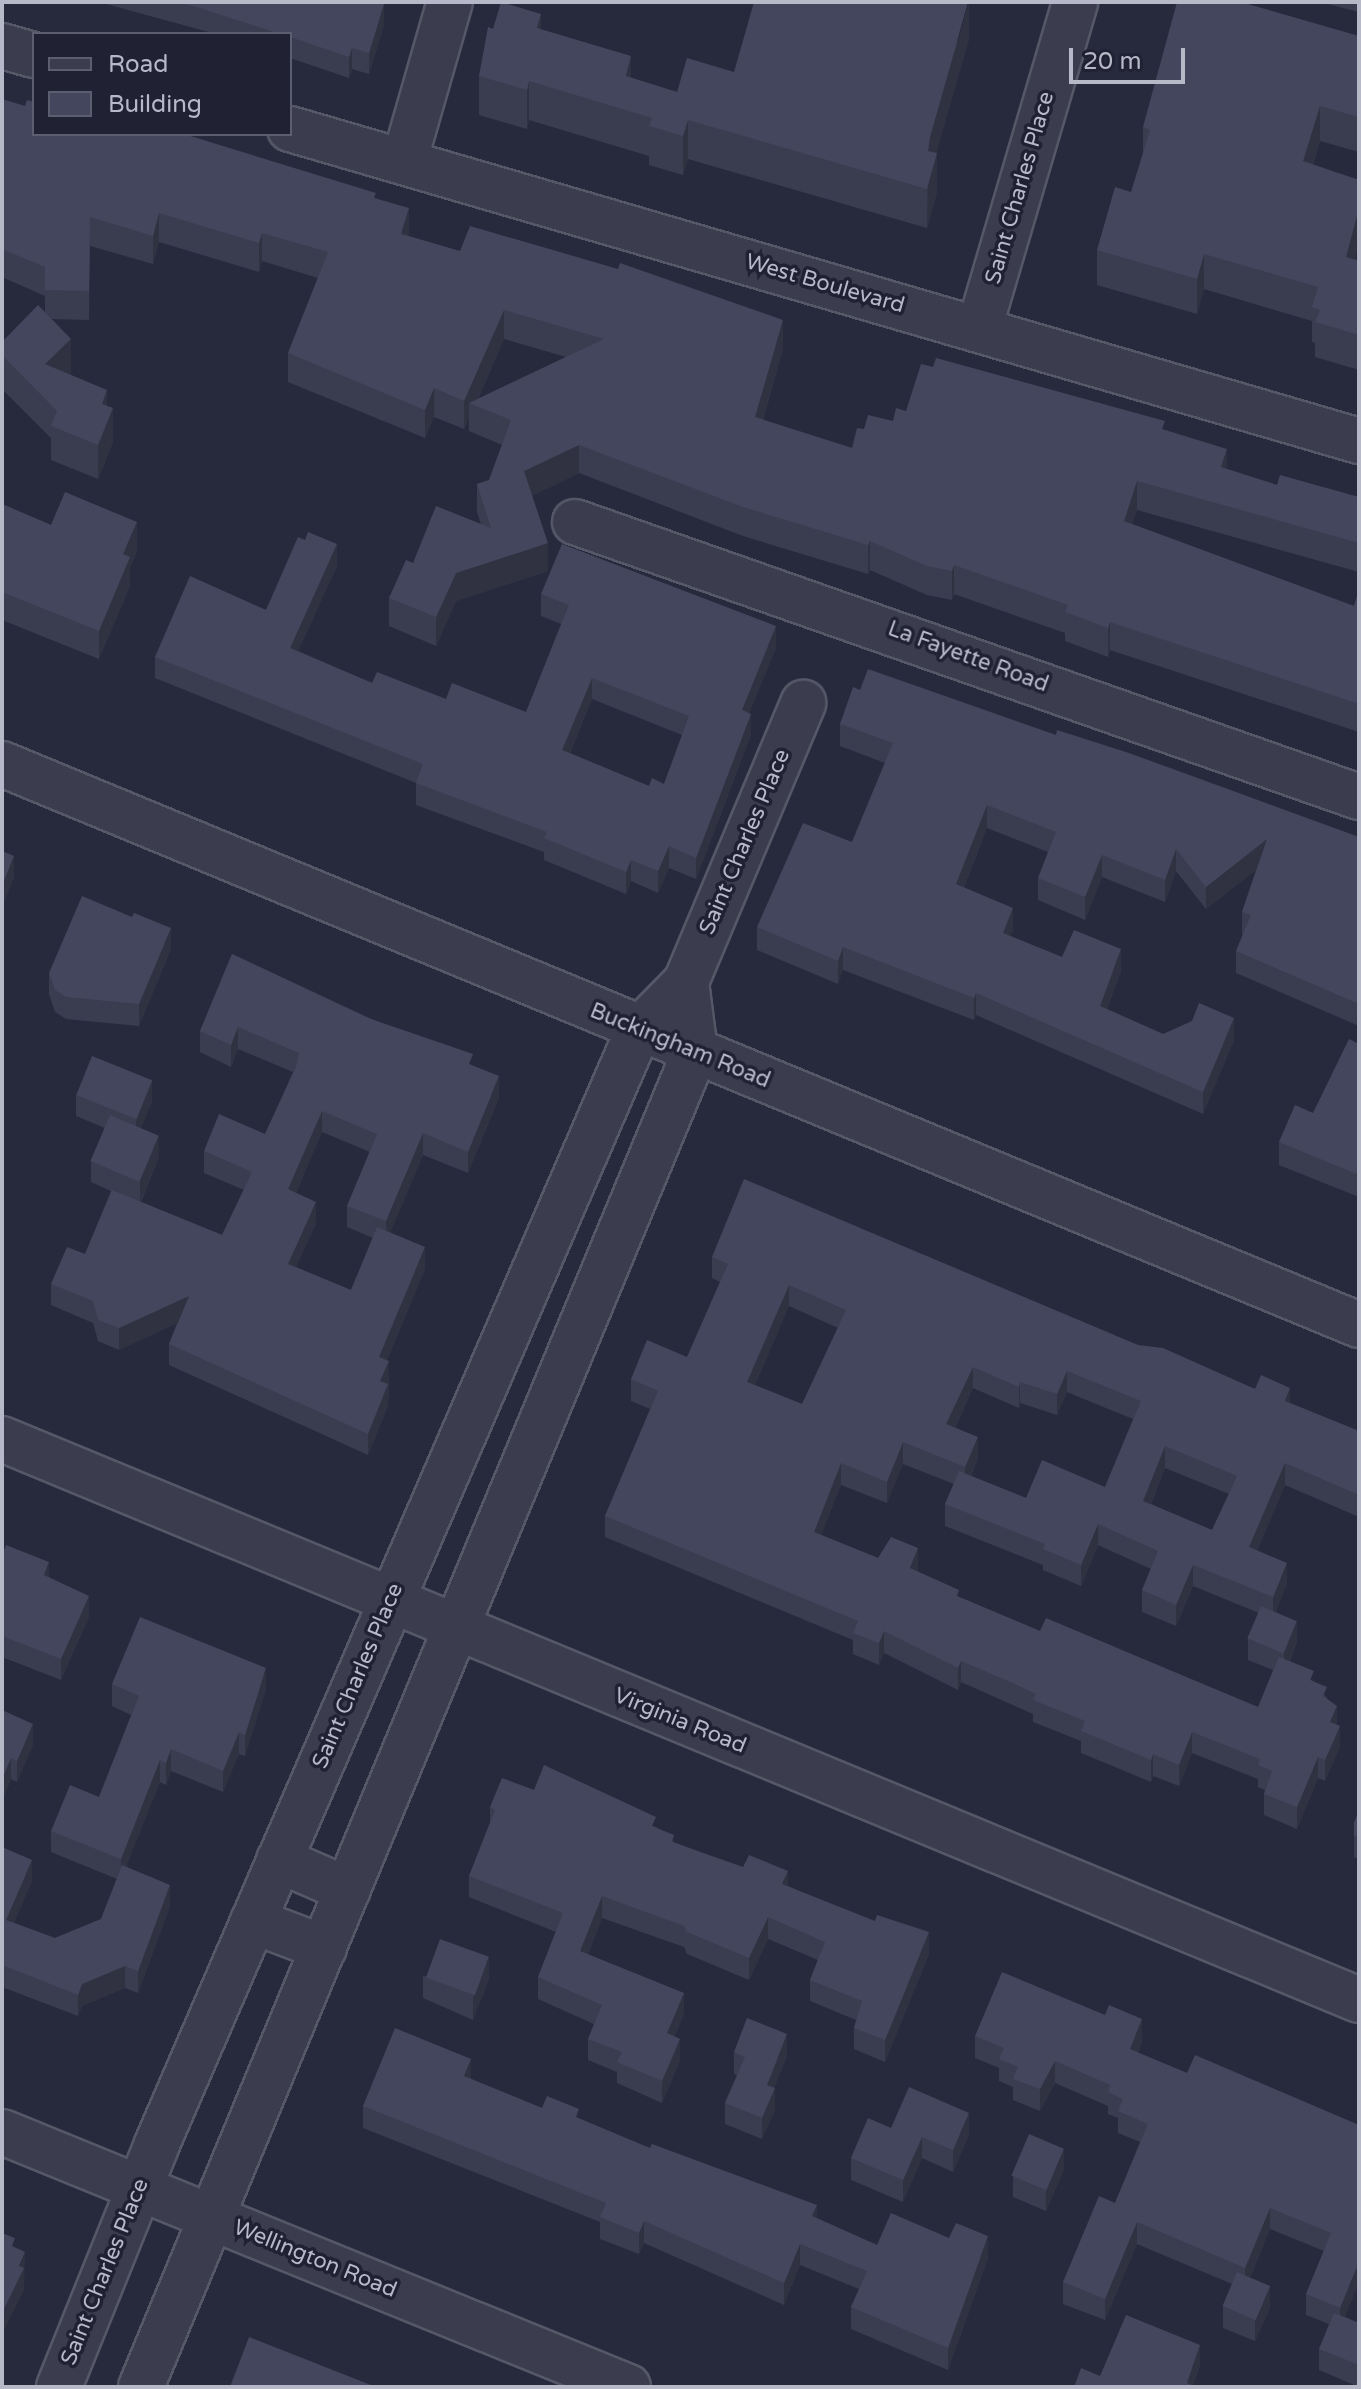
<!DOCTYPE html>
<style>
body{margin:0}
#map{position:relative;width:1361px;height:2389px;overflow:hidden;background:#272a3d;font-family:"Varela Round",sans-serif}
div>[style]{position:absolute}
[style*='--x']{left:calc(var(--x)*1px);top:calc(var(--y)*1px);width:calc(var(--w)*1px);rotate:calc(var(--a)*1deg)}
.roads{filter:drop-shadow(2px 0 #565868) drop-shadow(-2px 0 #565868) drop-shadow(0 2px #565868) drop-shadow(0 -2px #565868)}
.minor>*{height:44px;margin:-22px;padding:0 22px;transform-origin:22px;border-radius:22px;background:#3b3d4e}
.wall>*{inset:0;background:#3a3c50}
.shaded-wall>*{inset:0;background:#303141}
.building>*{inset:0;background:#44465d;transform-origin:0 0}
span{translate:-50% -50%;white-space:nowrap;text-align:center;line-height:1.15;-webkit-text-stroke:7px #202233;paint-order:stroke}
.street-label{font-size:22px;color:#b7b8c8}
.frame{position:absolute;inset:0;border:4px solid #b7b8c8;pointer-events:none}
.legend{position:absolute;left:32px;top:32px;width:260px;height:104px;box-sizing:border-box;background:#202233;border:2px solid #5c5e6f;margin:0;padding:10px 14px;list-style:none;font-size:24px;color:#b7b8c8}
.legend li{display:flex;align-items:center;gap:16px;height:40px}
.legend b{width:40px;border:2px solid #5c5e6f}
.scale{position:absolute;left:1069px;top:48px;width:116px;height:36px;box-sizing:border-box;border:4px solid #b7b8c8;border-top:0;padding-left:10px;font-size:24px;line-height:28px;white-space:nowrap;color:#b7b8c8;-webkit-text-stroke:6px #202233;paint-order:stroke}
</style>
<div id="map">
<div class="roads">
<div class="minor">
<div style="--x:2;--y:46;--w:33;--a:16"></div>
<div style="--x:290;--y:129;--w:1114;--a:16.27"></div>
<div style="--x:404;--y:162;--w:166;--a:-74"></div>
<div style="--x:979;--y:329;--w:341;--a:-73.6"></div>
<div style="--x:575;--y:522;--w:831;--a:19.33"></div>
<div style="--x:2;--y:764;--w:1468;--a:22.46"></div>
<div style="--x:2;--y:1439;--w:1468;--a:22.46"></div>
<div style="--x:279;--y:1860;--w:75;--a:23.5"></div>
<div style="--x:253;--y:1921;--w:76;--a:20.8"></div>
<div style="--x:2;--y:2132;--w:676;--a:22.16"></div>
<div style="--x:59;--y:2387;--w:262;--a:-68"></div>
<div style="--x:157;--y:2144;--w:1187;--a:-66.63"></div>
<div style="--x:628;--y:1054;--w:26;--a:-65"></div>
<div style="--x:639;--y:1030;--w:67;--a:-45.6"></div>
<div style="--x:686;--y:982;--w:303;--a:-67.2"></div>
<div style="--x:141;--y:2387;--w:1445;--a:-67.46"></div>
<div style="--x:695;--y:1052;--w:71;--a:-97.3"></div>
</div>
</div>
<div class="wall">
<div style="clip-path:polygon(99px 2px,378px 2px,384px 25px,369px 74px,352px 69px,349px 78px,290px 58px,290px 34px,216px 34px)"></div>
<div style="clip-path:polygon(1320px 2px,1359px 2px,1359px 12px)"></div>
<div style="clip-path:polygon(493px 29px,541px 30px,631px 78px,677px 92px,734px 72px,969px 39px,936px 153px,937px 192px,927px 228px,688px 159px,683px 175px,649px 165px,649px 156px,529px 120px,527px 129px,479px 115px,479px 76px)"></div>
<div style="clip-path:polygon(1359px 36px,1359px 152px,1320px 141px,1313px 165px,1359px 180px,1359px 243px,1355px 259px,1359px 261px,1359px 370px,1315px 357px,1315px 343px,1312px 342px,1312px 321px,1204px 289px,1197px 314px,1097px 285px,1097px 250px,1131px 192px,1143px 155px,1143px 127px)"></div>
<div style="clip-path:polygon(evenodd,2px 99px,34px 134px,376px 198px,409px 236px,783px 349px,763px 420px,852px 448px,864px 429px,893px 421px,906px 411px,1165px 430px,1227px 469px,1277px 485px,1359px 497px,1359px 572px,1137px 510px,1132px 524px,1354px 606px,1359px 590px,1359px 732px,1110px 650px,1108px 657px,1065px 641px,1065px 633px,1011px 614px,954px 594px,952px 600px,927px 595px,870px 570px,868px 574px,743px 536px,579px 473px,532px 496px,548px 571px,456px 601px,436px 646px,389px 626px,389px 598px,413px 563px,481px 524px,477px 512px,477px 484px,489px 480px,502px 445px,469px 431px,469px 418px,464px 429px,434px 417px,425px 438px,288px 382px,288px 353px,318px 278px,262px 261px,259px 272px,159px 242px,153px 264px,90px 246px,89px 320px,52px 319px,71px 373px,69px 374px,107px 406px,113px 442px,98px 479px,51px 460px,51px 438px,4px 391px,2px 342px,45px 312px,45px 296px,2px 277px,2px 99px,504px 339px,566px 357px,478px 399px,504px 339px)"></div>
<div style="clip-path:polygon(2px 487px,2px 504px,51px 525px,137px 551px,130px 568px,130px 586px,99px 659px,2px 620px)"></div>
<div style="clip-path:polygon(evenodd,305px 540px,337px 566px,298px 651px,372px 683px,446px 699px,526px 712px,561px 624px,541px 616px,541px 594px,776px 648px,749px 713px,751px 735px,696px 879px,669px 868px,658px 893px,631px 881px,626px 894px,544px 860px,544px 852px,416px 805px,416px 783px,155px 678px,155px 657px,266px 610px,305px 540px,592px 699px,682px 735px,664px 784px,649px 786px,570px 753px,592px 699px)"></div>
<div style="clip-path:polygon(860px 690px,1056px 735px,1359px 837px,1359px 1026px,1236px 973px,1236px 951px,1243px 935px,1242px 934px,1242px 912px,1256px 870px,1206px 909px,1176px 871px,1165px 902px,1102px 877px,1085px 920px,1038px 900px,1038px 878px,1048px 852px,987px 828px,964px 887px,1013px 930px,1010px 936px,1062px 957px,1121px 972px,1107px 1009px,1163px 1034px,1234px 1040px,1203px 1114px,976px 1015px,974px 1020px,843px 970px,838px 984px,757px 950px,757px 927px,852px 842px,885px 763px,840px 746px,840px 724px)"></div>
<div style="clip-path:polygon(132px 917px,171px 949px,139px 1026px,66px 1019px,55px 1012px,49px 994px,49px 973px)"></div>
<div style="clip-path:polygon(evenodd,232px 954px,473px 1066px,499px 1098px,468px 1173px,423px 1155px,390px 1233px,425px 1269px,387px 1360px,389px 1382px,388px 1406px,368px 1455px,169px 1365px,169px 1344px,177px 1323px,119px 1350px,98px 1341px,93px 1323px,51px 1305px,51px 1284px,85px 1254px,111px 1191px,91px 1182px,91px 1161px,105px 1128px,76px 1116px,76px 1095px,152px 1102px,141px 1128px,159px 1157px,141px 1202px,222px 1235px,244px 1190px,204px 1173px,204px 1151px,265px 1134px,293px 1072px,238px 1049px,231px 1067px,200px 1052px,200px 1031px,232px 954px,322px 1132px,370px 1152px,347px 1206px,347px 1227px,373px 1238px,351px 1290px,296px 1267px,316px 1223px,296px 1193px,322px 1132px)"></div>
<div style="clip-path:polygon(1359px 1044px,1359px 1197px,1279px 1165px,1279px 1142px,1313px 1113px)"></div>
<div style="clip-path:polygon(evenodd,712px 1257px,1138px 1345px,1255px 1389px,1359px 1431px,1359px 1517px,1285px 1485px,1257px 1551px,1287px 1584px,1275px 1612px,1297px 1642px,1290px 1661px,1314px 1682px,1327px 1698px,1337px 1725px,1340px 1747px,1325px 1781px,1318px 1778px,1297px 1829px,1264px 1815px,1264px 1794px,1265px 1790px,1258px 1787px,1258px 1779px,1192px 1753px,1179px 1786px,1153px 1776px,1151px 1782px,1081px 1753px,1081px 1741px,1033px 1722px,1033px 1714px,961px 1682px,958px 1690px,884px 1653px,879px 1665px,853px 1654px,853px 1640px,605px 1537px,605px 1516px,650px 1409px,631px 1401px,631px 1379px,687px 1357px,720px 1282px,712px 1278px,712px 1257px,789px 1306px,838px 1328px,802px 1404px,755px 1385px,789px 1306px,712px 1257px,973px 1388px,1019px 1408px,1020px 1403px,1057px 1415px,1067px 1392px,1133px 1419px,1105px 1487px,1026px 1498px,971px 1476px,978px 1458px,955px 1428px,973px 1388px,712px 1257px,903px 1464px,954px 1484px,945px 1504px,945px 1526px,1043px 1565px,1043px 1570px,1081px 1586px,1098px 1545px,1151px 1569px,1142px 1590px,1142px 1612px,1176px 1626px,1193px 1586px,1259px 1613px,1248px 1639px,1248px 1660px,1273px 1670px,1258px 1707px,1040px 1631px,959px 1597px,917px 1572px,918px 1569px,878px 1558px,821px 1535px,841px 1485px,887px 1503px,903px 1464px,712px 1257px,1165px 1468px,1229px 1494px,1212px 1530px,1151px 1504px,1165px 1468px)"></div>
<div style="clip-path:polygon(2px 1556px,49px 1577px,89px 1617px,61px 1680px,2px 1657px)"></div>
<div style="clip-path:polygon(112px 1684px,266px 1689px,245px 1756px,239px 1754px,223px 1792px,171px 1771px,166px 1785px,160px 1782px,126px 1866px,170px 1906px,138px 1993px,125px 1988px,82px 2006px,78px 2016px,2px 1987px,2px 1847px,32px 1881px,14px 1923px,55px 1938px,101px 1919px,117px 1879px,51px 1852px,51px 1831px,99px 1797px,131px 1715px,112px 1706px)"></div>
<div style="clip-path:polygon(2px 1710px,33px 1745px,17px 1782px,11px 1779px,2px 1801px)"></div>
<div style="clip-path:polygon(534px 1790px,656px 1827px,674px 1842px,788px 1886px,929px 1954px,885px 2062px,854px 2049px,854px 2028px,856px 2020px,810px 2001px,810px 1980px,818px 1960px,768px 1939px,749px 1980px,687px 1954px,684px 1947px,602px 1918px,588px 1954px,684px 2014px,674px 2037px,680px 2061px,662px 2103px,617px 2083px,617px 2072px,588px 2060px,588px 2039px,594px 2024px,538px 1999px,538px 1977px,556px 1932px,469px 1897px,469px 1876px,490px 1823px,490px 1807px)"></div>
<div style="clip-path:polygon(1359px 1810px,1359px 1859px,1354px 1857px,1354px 1823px)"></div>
<div style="clip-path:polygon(423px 1976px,489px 1979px,473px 2020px,423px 1998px)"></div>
<div style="clip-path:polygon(1105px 2015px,1142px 2041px,1138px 2053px,1187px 2073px,1359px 2125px,1345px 2317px,1359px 2323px,1359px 2387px,1319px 2370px,1319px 2349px,1329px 2324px,1306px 2315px,1306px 2294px,1324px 2251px,1270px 2229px,1250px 2278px,1270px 2308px,1255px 2341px,1223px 2328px,1223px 2306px,1232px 2284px,1137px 2244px,1105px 2320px,1063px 2304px,1063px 2282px,1115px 2203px,1140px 2142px,1118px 2133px,1118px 2118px,1108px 2114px,1108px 2106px,1055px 2083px,1040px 2111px,1013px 2100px,1013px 2087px,999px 2081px,999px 2068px,975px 2058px,975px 2036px)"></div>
<div style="clip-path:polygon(734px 2052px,787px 2056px,774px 2088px,775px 2110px,762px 2139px,725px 2124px,725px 2103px,737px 2075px,734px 2074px)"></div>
<div style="clip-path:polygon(471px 2079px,542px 2108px,579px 2119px,817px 2218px,877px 2245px,988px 2258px,948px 2370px,851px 2329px,851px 2307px,859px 2289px,800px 2265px,784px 2305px,644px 2243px,639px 2254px,600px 2239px,600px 2222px,363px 2128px,363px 2106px)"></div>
<div style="clip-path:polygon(891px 2128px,969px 2135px,953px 2172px,922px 2158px,903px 2202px,851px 2180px,851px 2158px)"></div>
<div style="clip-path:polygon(1064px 2170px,1046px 2211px,1013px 2197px,1013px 2176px)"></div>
</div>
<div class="shaded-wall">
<div style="clip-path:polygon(969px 2px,969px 39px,930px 176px,937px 153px,937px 192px,927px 228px,928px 151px,930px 137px)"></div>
<div style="clip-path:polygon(384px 4px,384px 25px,369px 74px,369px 53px)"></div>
<div style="clip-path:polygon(541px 14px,541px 53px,537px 28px)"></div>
<div style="clip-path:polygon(352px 48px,352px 69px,349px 78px,349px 57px)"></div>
<div style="clip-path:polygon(631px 56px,631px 95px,626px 76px)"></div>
<div style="clip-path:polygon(529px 81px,529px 120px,527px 129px,527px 90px)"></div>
<div style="clip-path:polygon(1320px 106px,1320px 141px,1303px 196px,1303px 161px)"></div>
<div style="clip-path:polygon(688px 120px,688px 159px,683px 175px,683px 136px)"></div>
<div style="clip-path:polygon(409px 208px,409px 236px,401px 234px)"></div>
<div style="clip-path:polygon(1359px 208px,1359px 243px,1346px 292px,1346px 257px)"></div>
<div style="clip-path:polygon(159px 213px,159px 242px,153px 264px,153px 236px)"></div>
<div style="clip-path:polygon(262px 233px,262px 261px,259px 272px,259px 243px)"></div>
<div style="clip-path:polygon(1204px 254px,1204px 289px,1197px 314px,1197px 279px)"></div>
<div style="clip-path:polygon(504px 310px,504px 339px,475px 405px,469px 403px,469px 418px,464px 429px,464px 401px)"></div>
<div style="clip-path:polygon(783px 320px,783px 349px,755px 446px,755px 417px)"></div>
<div style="clip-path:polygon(71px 339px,71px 373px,45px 398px,45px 364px)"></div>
<div style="clip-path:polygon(4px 357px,4px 391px,2px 395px,2px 361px)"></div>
<div style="clip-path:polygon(434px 388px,434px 417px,425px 438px,425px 410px)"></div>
<div style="clip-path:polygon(107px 390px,107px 423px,113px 408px,113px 442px,98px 479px,98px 445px,102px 404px)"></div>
<div style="clip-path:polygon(579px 445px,579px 473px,524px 500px,524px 471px)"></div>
<div style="clip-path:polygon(1227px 449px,1227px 477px,1221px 467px)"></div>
<div style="clip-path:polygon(1137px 481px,1137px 510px,1124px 549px,1124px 521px)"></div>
<div style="clip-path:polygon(137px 522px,137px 551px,130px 568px,130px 586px,99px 659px,99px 631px,123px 554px)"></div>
<div style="clip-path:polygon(870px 541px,870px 570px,868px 574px,868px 545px)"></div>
<div style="clip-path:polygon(548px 543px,548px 571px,456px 601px,436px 646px,436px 617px,456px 573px)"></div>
<div style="clip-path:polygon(337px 544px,337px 566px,290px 670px,290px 648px)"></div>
<div style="clip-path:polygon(954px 565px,954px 594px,952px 600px,952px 571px)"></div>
<div style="clip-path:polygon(1110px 622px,1110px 650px,1108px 657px,1108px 628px)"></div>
<div style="clip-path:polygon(776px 626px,776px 648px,742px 731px,742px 710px)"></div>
<div style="clip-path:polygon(592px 678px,592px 699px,562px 771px,562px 750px)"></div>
<div style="clip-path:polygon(751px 714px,751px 735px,696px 879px,696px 858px)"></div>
<div style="clip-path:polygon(987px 805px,987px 828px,956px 906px,956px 884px)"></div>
<div style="clip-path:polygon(1267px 839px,1267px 862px,1206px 909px,1206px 887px)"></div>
<div style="clip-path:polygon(669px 846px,669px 868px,658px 893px,658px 871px)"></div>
<div style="clip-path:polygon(1176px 849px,1176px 871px,1165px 902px,1165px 880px)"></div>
<div style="clip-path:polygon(1102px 855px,1102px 877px,1085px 920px,1085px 897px)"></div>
<div style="clip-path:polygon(14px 856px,14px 878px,2px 908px,2px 886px)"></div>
<div style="clip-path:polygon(631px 860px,631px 881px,626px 894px,626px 872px)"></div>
<div style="clip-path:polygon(1013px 908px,1013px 930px,1003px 955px,1003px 933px)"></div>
<div style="clip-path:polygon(171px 928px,171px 949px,139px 1026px,139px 1004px)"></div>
<div style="clip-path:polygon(843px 947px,843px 970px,838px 984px,838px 961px)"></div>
<div style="clip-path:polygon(1121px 949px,1121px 972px,1100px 1028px,1100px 1006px)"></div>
<div style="clip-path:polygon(976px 993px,976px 1015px,974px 1020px,974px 998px)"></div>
<div style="clip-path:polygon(1234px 1018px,1234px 1040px,1203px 1114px,1203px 1092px)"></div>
<div style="clip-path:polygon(238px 1027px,238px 1049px,231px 1067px,231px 1045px)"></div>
<div style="clip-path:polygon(499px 1076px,499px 1098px,468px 1173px,468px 1152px)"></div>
<div style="clip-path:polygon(152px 1080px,152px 1102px,136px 1141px,136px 1119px)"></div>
<div style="clip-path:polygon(322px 1111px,322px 1132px,288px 1211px,288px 1189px)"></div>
<div style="clip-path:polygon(423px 1133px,423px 1155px,386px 1243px,386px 1221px)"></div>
<div style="clip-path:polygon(159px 1136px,159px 1157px,140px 1202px,140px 1181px)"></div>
<div style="clip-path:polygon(316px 1202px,316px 1223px,288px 1285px,288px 1264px)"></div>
<div style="clip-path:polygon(425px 1247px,425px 1269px,379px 1378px,379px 1357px)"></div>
<div style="clip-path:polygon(789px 1285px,789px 1306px,747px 1403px,747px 1382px)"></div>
<div style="clip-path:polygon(189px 1296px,189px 1318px,119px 1350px,119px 1328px)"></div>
<div style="clip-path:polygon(389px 1361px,388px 1406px,368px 1455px,368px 1434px,380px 1381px)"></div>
<div style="clip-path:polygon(973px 1367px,973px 1388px,946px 1446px,946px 1424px)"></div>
<div style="clip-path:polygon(1067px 1371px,1067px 1392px,1057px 1415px,1057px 1394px)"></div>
<div style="clip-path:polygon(1020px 1382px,1020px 1403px,1019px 1408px,1019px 1387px)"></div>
<div style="clip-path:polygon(1290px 1388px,1290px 1410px,1285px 1401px)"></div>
<div style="clip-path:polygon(978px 1437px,978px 1458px,965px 1489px,965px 1467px)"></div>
<div style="clip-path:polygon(903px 1442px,903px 1464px,887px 1503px,887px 1482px)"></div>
<div style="clip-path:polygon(1165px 1446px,1165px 1468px,1143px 1522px,1143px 1501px)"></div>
<div style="clip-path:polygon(841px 1463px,841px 1485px,814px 1554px,814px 1532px)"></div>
<div style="clip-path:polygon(1285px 1463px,1285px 1485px,1249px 1569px,1249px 1547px)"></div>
<div style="clip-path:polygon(1098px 1524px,1098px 1545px,1081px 1586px,1081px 1565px)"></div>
<div style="clip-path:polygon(918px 1548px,918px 1569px,910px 1590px,910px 1568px)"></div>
<div style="clip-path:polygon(49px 1562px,49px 1583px,44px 1575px)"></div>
<div style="clip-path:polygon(1287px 1563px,1287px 1584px,1273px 1619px,1273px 1597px)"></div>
<div style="clip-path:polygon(1193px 1565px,1193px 1586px,1176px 1626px,1176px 1605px)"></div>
<div style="clip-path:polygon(89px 1596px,89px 1617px,61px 1680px,61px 1659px)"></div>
<div style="clip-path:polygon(1297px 1621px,1297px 1642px,1284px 1675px,1284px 1653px)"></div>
<div style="clip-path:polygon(884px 1631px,884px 1653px,879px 1665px,879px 1643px)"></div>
<div style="clip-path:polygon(961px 1661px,961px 1682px,958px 1690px,958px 1668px)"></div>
<div style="clip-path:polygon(266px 1668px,266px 1689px,245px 1756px,245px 1735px)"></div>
<div style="clip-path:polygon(1337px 1706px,1337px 1727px,1330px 1722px)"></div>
<div style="clip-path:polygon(33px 1724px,33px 1745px,17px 1782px,17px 1761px)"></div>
<div style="clip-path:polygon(1340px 1726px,1340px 1747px,1325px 1781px,1325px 1760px)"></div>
<div style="clip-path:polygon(239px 1732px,239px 1754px,223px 1792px,223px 1771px)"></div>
<div style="clip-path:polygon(1192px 1732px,1192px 1753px,1179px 1786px,1179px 1765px)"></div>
<div style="clip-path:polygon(171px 1749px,171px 1771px,166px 1785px,166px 1763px)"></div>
<div style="clip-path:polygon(1153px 1754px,1153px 1776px,1151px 1782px,1151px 1760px)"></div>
<div style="clip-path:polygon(1318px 1757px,1318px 1778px,1297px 1829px,1297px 1807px)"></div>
<div style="clip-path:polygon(11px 1758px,11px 1779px,2px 1801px,2px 1779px)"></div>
<div style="clip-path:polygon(160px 1760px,160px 1782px,121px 1880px,121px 1859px)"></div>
<div style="clip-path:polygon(32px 1860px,32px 1881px,6px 1942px,6px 1920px)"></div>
<div style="clip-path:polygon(788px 1871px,788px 1893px,782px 1884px)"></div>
<div style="clip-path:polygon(170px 1885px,170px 1906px,138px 1993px,138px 1971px)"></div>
<div style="clip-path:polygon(602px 1896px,602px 1918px,580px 1973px,580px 1951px)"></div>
<div style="clip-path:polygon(768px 1917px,768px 1939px,749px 1980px,749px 1958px)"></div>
<div style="clip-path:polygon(929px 1932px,929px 1954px,885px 2062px,885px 2040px)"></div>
<div style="clip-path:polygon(489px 1957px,489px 1979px,473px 2020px,473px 1998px)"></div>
<div style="clip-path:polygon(125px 1966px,125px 1988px,82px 2006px,78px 2016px,78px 1995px,82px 1984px)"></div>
<div style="clip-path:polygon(684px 1993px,684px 2014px,667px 2055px,667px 2033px)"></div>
<div style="clip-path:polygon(1142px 2019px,1142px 2041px,1130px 2071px,1130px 2049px)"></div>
<div style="clip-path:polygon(787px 2034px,787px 2056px,769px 2102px,775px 2088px,775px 2110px,762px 2139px,762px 2118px,767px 2085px)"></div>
<div style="clip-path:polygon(680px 2039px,680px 2061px,662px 2103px,662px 2081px)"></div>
<div style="clip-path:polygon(471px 2059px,471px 2081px,464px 2076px)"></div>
<div style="clip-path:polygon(1055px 2061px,1055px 2083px,1040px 2111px,1040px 2089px)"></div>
<div style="clip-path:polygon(969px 2113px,969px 2135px,953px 2172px,953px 2150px)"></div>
<div style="clip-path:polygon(922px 2137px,922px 2158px,903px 2202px,903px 2180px)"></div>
<div style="clip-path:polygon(1064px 2149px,1064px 2170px,1046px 2211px,1046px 2189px)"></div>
<div style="clip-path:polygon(817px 2205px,817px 2226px,812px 2216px)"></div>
<div style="clip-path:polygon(1270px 2208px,1270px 2229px,1245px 2290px,1245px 2268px)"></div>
<div style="clip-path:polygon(644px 2221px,644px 2243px,639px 2254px,639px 2233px)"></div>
<div style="clip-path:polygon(1137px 2222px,1137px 2244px,1105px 2320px,1105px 2299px)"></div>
<div style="clip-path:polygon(988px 2236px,988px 2258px,948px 2370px,948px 2348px)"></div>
<div style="clip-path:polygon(800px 2244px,800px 2265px,784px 2305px,784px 2283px)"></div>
<div style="clip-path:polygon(25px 2252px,24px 2290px,2px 2334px,2px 2313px)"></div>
<div style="clip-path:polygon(1359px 2262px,1359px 2283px,1340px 2329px,1340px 2308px)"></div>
<div style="clip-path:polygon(1270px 2286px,1270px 2308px,1255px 2341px,1255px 2320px)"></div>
<div style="clip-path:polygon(1200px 2345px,1200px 2366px,1193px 2387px,1187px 2383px)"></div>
</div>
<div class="building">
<div style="clip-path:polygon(178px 2px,378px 2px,384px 4px,369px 53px,352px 48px,349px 57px,290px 37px,290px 34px,280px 34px,200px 8px)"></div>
<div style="clip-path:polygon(501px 2px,541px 14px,537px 28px,631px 56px,626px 76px,677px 92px,687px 58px,734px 72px,754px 2px,968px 2px,930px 137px,928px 151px,937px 153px,927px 189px,688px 120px,683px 136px,649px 126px,652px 118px,529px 81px,527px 90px,479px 76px,488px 27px,493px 29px)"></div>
<div style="clip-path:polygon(1177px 2px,1241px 2px,1359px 36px,1359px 117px,1320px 106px,1303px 161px,1359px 180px,1359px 208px,1346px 257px,1359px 261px,1359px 335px,1315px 322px,1320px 310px,1312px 307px,1318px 287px,1204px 254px,1197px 279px,1097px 250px,1115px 187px,1131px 192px,1150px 130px,1143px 127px)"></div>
<div style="clip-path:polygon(2px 99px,25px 106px,27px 100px,34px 102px,34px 134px,184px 134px,376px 193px,374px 198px,409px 208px,401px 234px,460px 251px,470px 226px,618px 269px,620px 263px,783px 320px,755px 417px,852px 448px,857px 428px,864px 429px,868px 415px,893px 421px,896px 408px,906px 411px,921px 364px,933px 367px,936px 358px,1165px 421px,1162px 429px,1227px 449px,1221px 467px,1277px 485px,1280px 475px,1359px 497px,1359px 543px,1137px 481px,1124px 521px,1354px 606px,1359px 590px,1359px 704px,1110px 622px,1108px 628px,1065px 612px,1068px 605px,954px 565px,952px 571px,927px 566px,870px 541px,868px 545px,743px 507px,579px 445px,524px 471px,548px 543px,456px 573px,436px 617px,389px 598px,406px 560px,413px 563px,436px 506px,491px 528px,477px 484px,489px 480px,511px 420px,469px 403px,604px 339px,504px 310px,464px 401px,434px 388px,425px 410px,288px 353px,328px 252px,262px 233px,259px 243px,159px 213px,153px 236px,90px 217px,89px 291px,45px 290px,45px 267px,2px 249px)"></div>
<div style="clip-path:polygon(38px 305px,71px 339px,45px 364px,107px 390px,102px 404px,113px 408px,98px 445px,51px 426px,57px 411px,4px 357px,2px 361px,2px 342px)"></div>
<div style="clip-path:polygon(65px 492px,137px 522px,123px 554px,130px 557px,99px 631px,2px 592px,2px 504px,51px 525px)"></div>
<div style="clip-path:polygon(evenodd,308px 532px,337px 544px,290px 648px,372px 683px,377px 672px,446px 699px,452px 683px,526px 712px,569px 605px,541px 594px,562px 544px,776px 626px,742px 710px,751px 714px,696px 858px,669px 846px,658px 871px,631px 860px,626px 872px,544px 838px,547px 832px,416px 783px,423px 764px,155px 657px,190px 576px,266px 610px,298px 537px,305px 540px,308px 532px,592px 678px,689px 716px,664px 784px,652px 778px,649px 786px,562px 750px,592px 678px)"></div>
<div style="clip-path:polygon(868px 669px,1056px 735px,1057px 730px,1129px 753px,1359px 837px,1359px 1004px,1236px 951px,1251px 915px,1242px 912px,1267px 839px,1206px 887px,1176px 849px,1165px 880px,1102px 855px,1085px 897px,1038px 878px,1056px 832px,987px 805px,956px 884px,1013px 908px,1003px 933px,1062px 957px,1074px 930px,1121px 949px,1100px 1006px,1163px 1034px,1192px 1021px,1199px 1003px,1234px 1018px,1203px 1092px,976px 993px,974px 998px,843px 947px,838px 961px,757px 927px,803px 823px,852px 842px,893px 743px,840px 724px,853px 687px,860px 690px)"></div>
<div style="clip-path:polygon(2px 851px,14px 856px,2px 886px)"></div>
<div style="clip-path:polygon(82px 896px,132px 917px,134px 913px,171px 928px,139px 1004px,66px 997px,55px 990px,49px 973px)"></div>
<div style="clip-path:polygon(232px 954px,368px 1018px,473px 1054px,469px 1064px,499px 1076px,468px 1152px,423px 1133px,386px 1221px,347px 1206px,377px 1134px,322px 1111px,288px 1189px,316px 1202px,288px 1264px,351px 1290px,377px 1227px,425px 1247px,379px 1357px,389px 1361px,380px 1381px,388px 1384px,368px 1434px,169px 1344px,189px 1296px,119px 1328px,98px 1320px,93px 1301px,51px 1284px,67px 1247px,85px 1254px,112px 1190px,222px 1235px,252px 1172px,204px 1151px,219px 1114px,265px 1134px,296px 1067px,299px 1053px,238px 1027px,231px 1045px,200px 1031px)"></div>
<div style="clip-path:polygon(1349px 1039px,1359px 1044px,1359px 1175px,1279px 1142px,1295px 1105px,1313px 1113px)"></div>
<div style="left:92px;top:1056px;width:65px;height:42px;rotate:22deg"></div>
<div style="left:110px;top:1115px;width:53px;height:50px;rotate:23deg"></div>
<div style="clip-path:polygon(evenodd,744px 1179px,1138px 1345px,1163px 1348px,1255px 1389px,1261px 1375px,1290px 1388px,1285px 1401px,1359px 1431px,1359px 1495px,1285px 1463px,1249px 1547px,1287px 1563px,1273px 1597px,1193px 1565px,1176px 1605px,1142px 1590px,1158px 1551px,1098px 1524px,1081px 1565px,1043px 1549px,1045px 1544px,945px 1504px,959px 1471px,1026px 1498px,1042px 1460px,1105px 1487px,1141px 1401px,1067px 1371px,1057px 1394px,1020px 1382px,1019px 1387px,973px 1367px,946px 1424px,978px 1437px,965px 1467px,903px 1442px,887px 1482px,841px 1463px,814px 1532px,878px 1558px,891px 1537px,918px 1548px,910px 1568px,959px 1590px,957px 1596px,1040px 1631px,1046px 1618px,1258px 1707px,1279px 1657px,1314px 1671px,1310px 1680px,1327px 1687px,1323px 1696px,1337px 1706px,1330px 1722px,1340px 1726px,1325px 1760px,1318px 1757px,1297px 1807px,1264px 1794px,1272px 1771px,1258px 1765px,1260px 1759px,1192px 1732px,1179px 1765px,1153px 1754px,1151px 1760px,1081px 1731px,1085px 1721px,1033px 1700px,1036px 1694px,1015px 1684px,961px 1661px,958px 1668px,884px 1631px,879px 1643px,853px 1633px,858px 1621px,605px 1516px,658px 1391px,631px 1379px,647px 1340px,687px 1357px,728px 1264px,712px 1257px,744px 1179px,789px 1285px,846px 1310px,802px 1404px,747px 1382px,789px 1285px,744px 1179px,1165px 1446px,1237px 1476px,1212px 1530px,1143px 1501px,1165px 1446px)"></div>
<div style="clip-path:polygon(6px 1545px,49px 1562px,44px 1575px,89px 1596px,61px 1659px,2px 1636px,2px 1556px)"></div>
<div style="left:1261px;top:1606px;width:39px;height:35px;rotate:23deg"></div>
<div style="clip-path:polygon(140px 1617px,266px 1668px,245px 1735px,239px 1732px,223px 1771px,171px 1749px,166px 1763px,160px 1760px,121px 1859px,51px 1831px,70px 1785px,99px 1797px,139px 1696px,112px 1684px)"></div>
<div style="clip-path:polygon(2px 1710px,33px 1724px,17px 1761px,11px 1758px,2px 1779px)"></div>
<div style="clip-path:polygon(544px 1765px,656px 1817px,652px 1826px,674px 1835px,672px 1842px,743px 1867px,749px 1855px,788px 1871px,782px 1884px,875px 1921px,877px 1915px,929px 1932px,885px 2040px,854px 2028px,862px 2001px,810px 1980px,825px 1942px,768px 1917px,749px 1958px,687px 1932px,684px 1926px,602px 1896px,580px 1951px,684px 1993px,667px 2033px,680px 2039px,662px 2081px,617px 2062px,622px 2052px,588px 2039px,602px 2005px,538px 1977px,563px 1913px,469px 1876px,495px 1810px,490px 1807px,502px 1778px,534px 1790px)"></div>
<div style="clip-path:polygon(1359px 1810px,1359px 1837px,1354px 1835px,1354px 1823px)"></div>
<div style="clip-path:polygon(2px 1847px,32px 1860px,6px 1920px,55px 1938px,101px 1919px,122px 1865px,170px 1885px,138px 1971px,125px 1966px,82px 1984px,78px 1995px,2px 1965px)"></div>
<div style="left:440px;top:1939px;width:52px;height:41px;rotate:20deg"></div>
<div style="clip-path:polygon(1002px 1972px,1105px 2015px,1109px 2005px,1142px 2019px,1130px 2049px,1187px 2073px,1195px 2055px,1359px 2125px,1359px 2262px,1340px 2308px,1306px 2294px,1331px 2233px,1270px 2208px,1245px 2268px,1137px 2222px,1105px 2299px,1063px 2282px,1099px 2196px,1115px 2203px,1148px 2124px,1118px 2111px,1123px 2099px,1108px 2092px,1110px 2085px,1055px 2061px,1040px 2089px,1013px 2079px,1018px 2067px,999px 2059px,1004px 2048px,975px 2036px)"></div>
<div style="clip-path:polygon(747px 2018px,787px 2034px,767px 2085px,775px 2088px,762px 2118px,725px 2103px,745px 2057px,734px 2052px)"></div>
<div style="clip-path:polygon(395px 2028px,471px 2059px,464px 2076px,542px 2108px,547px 2096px,579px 2109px,576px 2117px,650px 2148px,652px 2144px,817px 2205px,812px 2216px,877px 2245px,891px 2213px,949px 2238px,956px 2223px,988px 2236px,948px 2348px,851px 2307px,867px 2271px,800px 2244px,784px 2283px,644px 2221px,639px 2233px,600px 2217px,606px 2203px,363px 2106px)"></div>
<div style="clip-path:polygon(909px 2087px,969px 2113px,953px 2150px,922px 2137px,903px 2180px,851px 2158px,868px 2118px,891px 2128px)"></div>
<div style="left:1029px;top:2134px;width:38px;height:45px;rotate:23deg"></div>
<div style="clip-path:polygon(2px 2233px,15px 2238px,12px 2246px,25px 2252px,19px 2266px,24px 2268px,2px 2313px)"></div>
<div style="left:1237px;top:2272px;width:36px;height:37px;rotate:23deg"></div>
<div style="clip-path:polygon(1334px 2313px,1359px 2323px,1359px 2365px,1319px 2349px)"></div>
<div style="clip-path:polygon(1126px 2315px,1200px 2345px,1187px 2383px,1197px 2387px,1074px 2387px,1081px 2368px,1100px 2376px)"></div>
<div style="clip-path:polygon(249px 2337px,376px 2387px,230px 2387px)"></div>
</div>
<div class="street-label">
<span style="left:1020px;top:188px;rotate:-74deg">Saint Charles Place</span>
<span style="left:825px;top:284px;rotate:16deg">West Boulevard</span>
<span style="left:968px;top:657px;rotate:20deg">La Fayette Road</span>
<span style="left:745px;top:842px;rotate:-67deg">Saint Charles Place</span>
<span style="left:680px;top:1046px;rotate:22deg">Buckingham Road</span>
<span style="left:358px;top:1676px;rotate:-67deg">Saint Charles Place</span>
<span style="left:680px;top:1721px;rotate:22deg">Virginia Road</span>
<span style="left:315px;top:2259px;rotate:22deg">Wellington Road</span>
<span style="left:105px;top:2272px;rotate:-68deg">Saint Charles Place</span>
</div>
<div class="frame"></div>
<ul class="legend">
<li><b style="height:10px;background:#3b3d4e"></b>Road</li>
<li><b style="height:22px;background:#44465d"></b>Building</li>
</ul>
<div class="scale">20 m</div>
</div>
